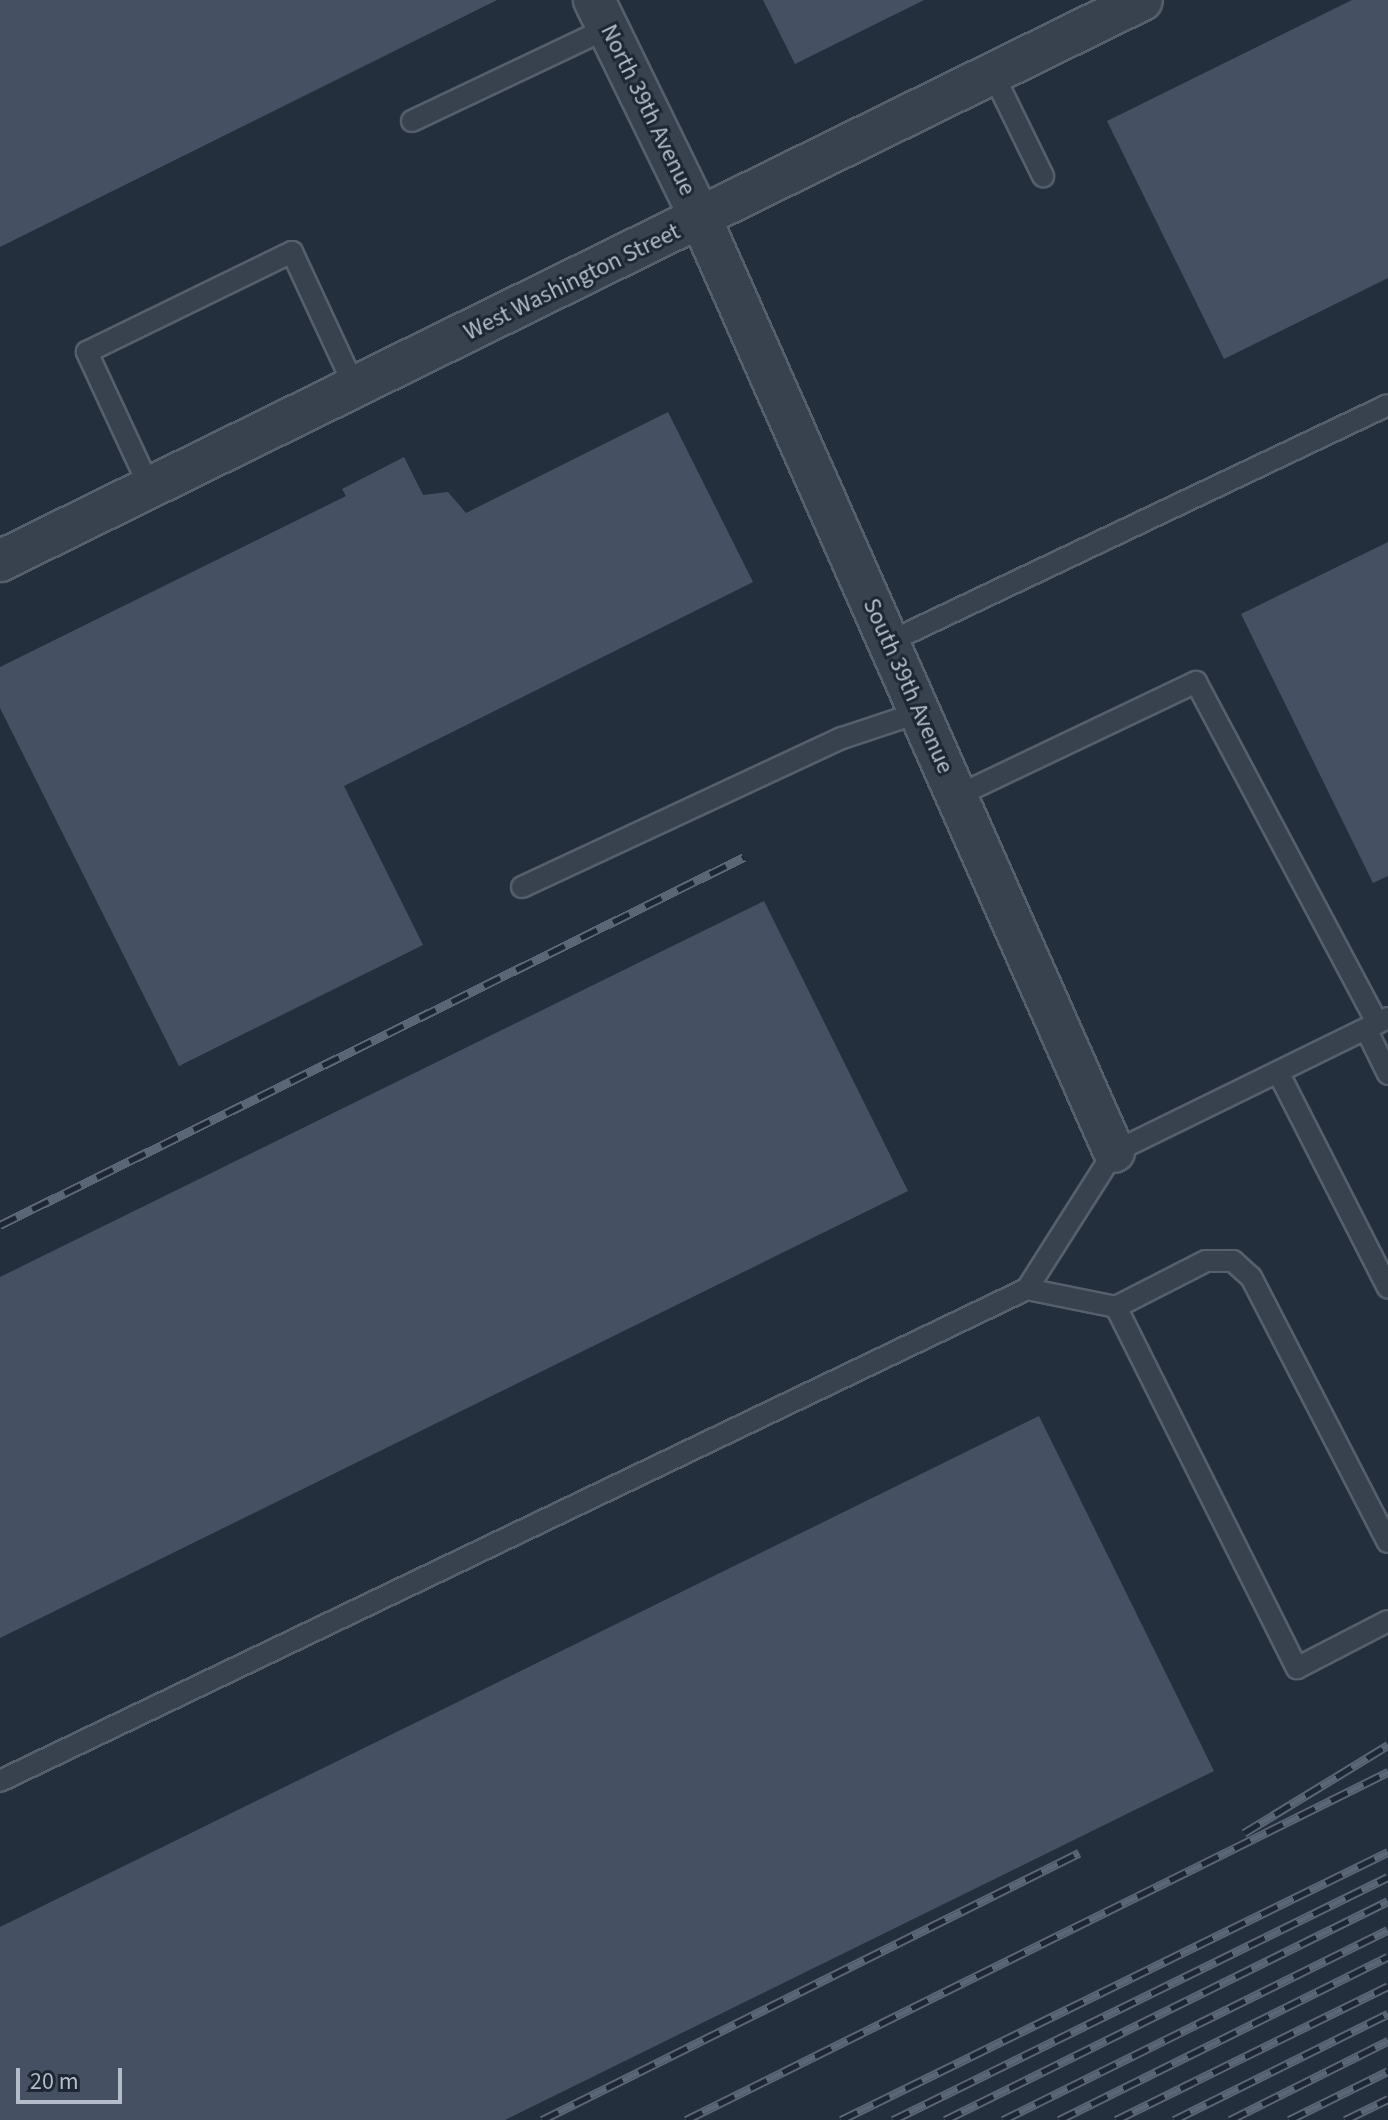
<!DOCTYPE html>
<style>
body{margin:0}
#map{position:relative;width:1388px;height:2120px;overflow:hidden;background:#242f3e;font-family:"Source Sans 3",sans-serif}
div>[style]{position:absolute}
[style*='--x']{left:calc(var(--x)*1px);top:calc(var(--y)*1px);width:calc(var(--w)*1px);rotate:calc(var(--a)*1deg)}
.building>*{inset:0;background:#455162}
.roads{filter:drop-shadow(2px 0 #565f6c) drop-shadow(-2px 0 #565f6c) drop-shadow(0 2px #565f6c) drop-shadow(0 -2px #565f6c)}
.service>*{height:20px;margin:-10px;padding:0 10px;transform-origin:10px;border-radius:10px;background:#38414e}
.minor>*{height:40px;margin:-20px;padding:0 20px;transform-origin:20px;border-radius:20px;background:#38414e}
.rail>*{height:9px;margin-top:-4.5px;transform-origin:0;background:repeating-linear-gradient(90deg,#1d2633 0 18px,#5a6575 0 36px);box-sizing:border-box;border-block:2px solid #5a6575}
span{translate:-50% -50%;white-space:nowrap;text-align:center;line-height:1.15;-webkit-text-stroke:6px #1d2633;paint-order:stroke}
.street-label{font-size:24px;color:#b4bcc9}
.scale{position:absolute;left:16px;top:2068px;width:106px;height:36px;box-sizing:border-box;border:4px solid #b4bcc9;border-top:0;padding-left:10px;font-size:24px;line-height:28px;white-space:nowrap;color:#b4bcc9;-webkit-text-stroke:6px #1d2633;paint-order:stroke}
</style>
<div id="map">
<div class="building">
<div style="clip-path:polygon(0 0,497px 0,0 247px)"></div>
<div style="clip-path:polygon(763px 0,924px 0,795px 64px)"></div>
<div style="clip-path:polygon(1352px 0,1388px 0,1388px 278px,1224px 359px,1107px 121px)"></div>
<div style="clip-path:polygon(668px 412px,753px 582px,344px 786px,423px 945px,179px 1066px,0 708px,0 667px,346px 496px,342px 489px,404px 457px,423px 495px,448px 492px,466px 513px)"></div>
<div style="clip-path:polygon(1388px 542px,1388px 876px,1373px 883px,1241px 614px)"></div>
<div style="clip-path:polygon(764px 901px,908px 1191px,0 1638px,0 1277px)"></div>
<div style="clip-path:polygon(1039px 1416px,1214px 1771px,505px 2120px,0 2120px,0 1927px)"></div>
</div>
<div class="roads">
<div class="service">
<div style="--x:993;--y:74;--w:114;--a:63.9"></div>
<div style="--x:412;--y:121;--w:217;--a:-25.4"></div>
<div style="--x:150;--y:488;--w:150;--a:-114.9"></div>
<div style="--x:87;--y:352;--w:228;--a:-26"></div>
<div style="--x:292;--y:252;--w:150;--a:65.1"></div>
<div style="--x:889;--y:642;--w:552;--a:-25.41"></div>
<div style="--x:957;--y:796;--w:265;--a:-25.5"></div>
<div style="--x:1196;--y:682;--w:386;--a:62"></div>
<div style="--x:1377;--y:1023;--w:12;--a:-24"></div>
<div style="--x:522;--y:887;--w:353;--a:-25"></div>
<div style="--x:842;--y:738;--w:82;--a:-18.4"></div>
<div style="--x:1366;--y:1029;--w:50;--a:63.9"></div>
<div style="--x:1278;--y:1072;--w:242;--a:63"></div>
<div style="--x:1027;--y:1289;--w:91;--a:11.4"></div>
<div style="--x:1116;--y:1307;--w:101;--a:-27.1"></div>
<div style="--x:1206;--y:1261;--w:27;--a:0"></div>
<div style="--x:1233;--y:1261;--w:24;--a:42"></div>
<div style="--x:1251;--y:1277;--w:298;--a:62.7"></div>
<div style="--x:1116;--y:1307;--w:404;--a:63.4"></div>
<div style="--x:1297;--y:1668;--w:102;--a:-27.3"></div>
<div style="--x:0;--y:1781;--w:1139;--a:-25.6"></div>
<div style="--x:1027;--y:1289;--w:162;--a:-57.6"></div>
<div style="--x:1114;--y:1152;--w:293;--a:-26.1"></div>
</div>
<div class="minor">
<div style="--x:594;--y:0;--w:244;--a:64"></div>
<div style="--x:701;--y:219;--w:1020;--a:66.12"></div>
<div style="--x:0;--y:561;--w:1272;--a:-26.16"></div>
</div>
</div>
<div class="rail">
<div style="--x:0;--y:1225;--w:830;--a:-26.32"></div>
<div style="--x:1244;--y:1833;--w:169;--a:-31.4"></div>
<div style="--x:542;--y:2120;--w:600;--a:-26.44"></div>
<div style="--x:686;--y:2120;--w:784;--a:-26.37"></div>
<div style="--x:841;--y:2120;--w:609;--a:-26.1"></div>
<div style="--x:893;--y:2120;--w:551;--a:-26.15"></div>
<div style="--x:945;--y:2120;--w:494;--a:-26.3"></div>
<div style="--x:1003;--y:2120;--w:429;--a:-26.3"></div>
<div style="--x:1059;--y:2120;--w:367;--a:-26.4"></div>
<div style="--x:1116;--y:2120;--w:303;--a:-26.2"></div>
<div style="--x:1174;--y:2120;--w:239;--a:-26.4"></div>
<div style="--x:1230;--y:2120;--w:177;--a:-26.6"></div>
<div style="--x:1289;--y:2120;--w:110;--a:-26.3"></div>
<div style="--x:1345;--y:2120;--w:48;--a:-26"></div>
</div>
<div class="street-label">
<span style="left:648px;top:110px;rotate:64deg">North 39th Avenue</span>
<span style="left:572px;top:282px;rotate:-26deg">West Washington Street</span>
<span style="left:908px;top:686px;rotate:66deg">South 39th Avenue</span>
</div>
<div class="scale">20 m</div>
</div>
